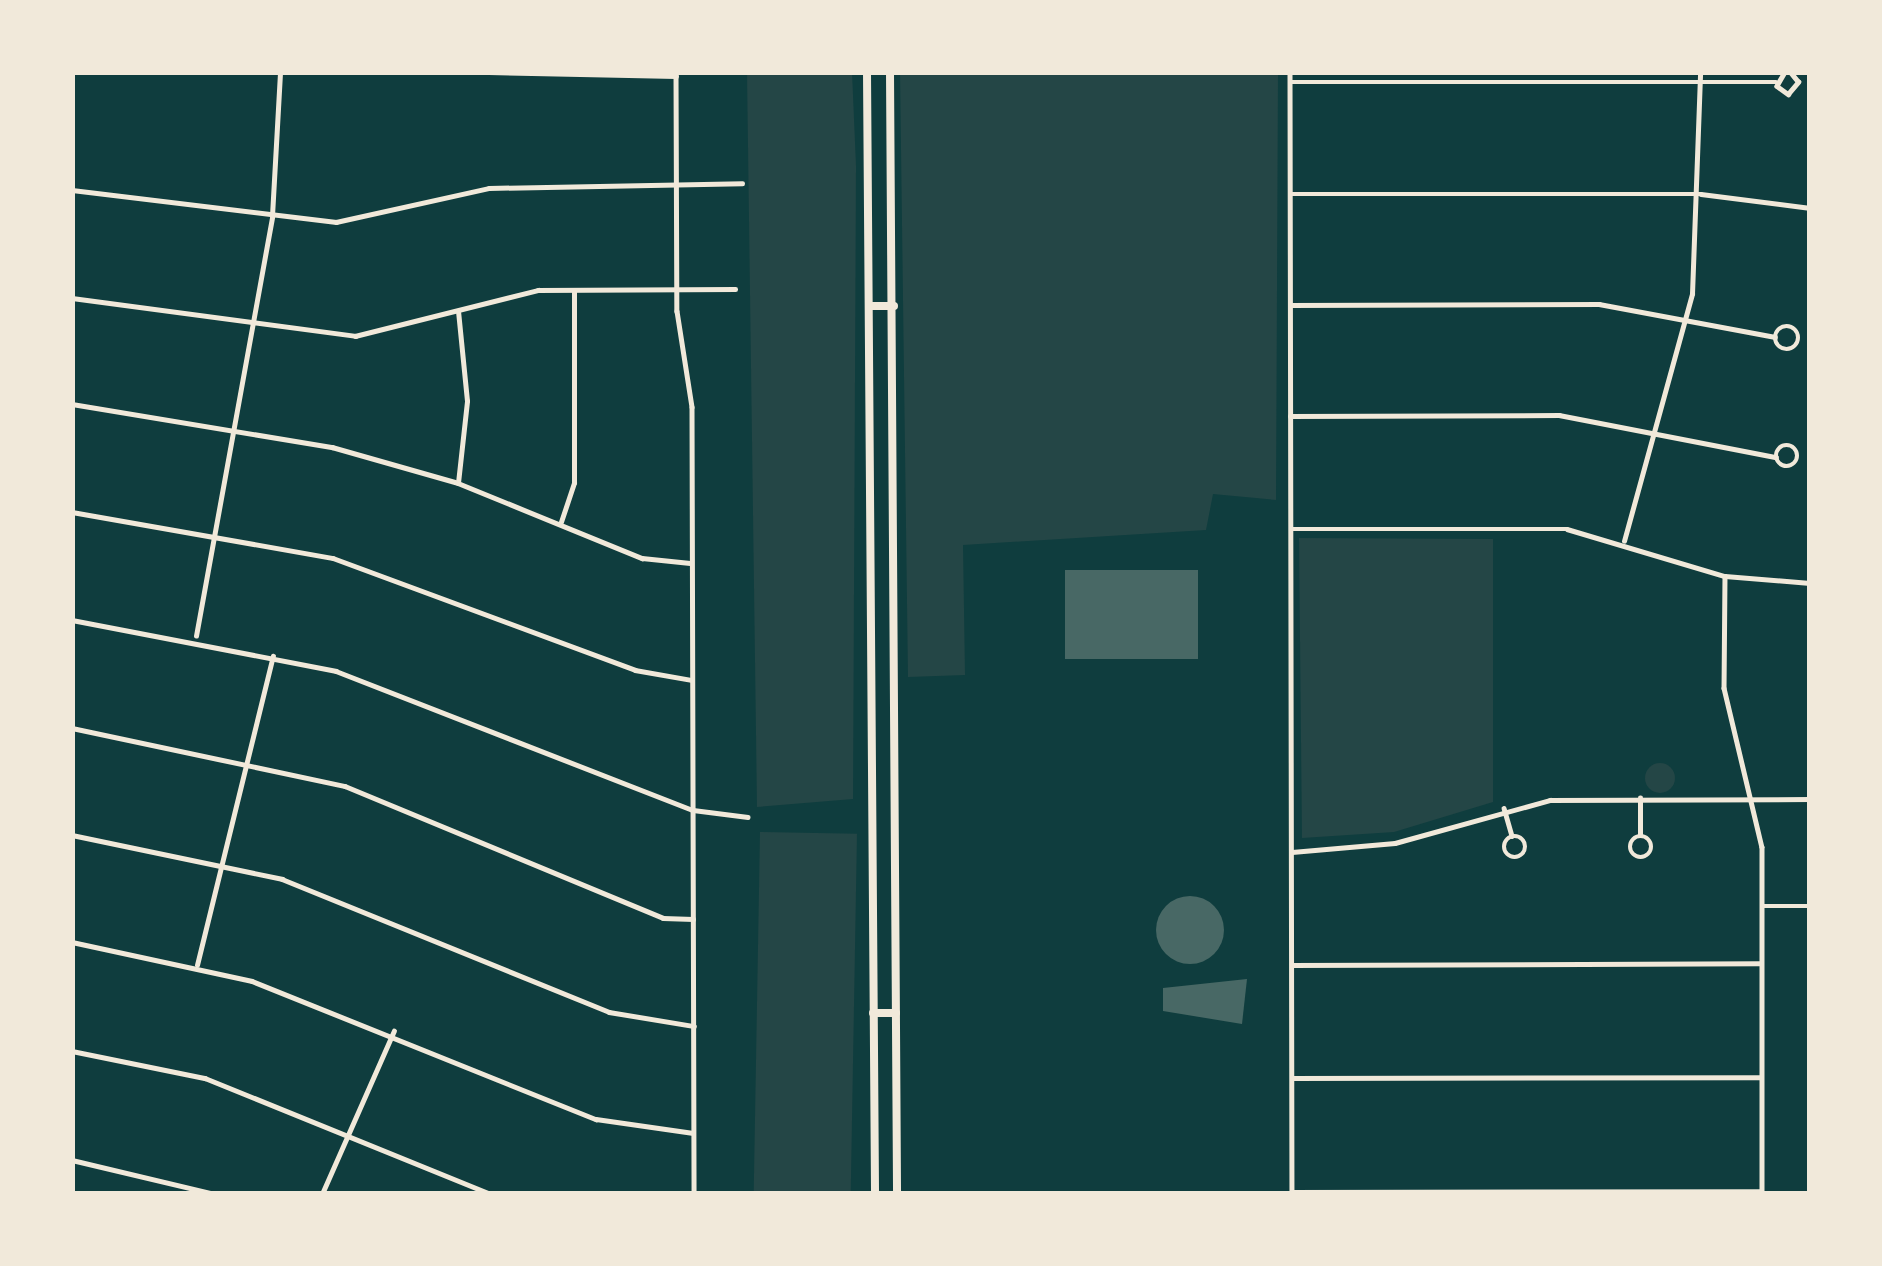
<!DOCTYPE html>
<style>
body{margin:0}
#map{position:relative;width:1882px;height:1266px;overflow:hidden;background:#0f3d3e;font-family:"DejaVu Sans",sans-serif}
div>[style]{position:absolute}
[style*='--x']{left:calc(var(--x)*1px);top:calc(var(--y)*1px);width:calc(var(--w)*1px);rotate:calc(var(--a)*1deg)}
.green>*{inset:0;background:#244646;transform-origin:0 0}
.round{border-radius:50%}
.building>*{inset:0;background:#486865;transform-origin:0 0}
.minor>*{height:4.5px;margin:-2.25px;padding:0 2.25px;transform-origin:2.25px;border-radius:2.25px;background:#f1e9da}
.minor>.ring{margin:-2.25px;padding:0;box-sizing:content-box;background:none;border:4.5px solid #f1e9da;border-radius:50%}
.secondary>*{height:8px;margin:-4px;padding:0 4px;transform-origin:4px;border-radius:4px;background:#f1e9da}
span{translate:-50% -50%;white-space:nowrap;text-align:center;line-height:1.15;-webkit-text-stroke:9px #f1e9da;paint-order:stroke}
.frame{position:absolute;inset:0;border:75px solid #f1e9da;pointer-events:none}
</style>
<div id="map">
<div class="green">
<div style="clip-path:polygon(747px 72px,852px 72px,856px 166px,853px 799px,757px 807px)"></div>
<div style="clip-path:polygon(900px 72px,1278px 72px,1276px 500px,1213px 494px,1206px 530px,963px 545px,965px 675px,908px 677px)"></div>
<div style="clip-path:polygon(1299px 538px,1493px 539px,1493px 802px,1394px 832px,1302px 838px)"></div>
<div class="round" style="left:1645px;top:763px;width:30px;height:30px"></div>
<div style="left:760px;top:832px;width:97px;height:362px;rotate:1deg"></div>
</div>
<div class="building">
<div style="left:1065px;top:570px;width:133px;height:89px"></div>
<div class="round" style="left:1156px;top:896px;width:68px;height:68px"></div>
<div style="clip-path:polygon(1247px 979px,1242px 1024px,1163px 1011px,1163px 988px)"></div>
</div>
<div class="minor">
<div style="--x:489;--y:72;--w:187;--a:1.2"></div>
<div style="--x:676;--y:72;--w:239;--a:89.8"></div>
<div style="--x:677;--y:311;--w:97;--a:81.1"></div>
<div style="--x:692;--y:407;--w:787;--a:89.85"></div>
<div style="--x:1290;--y:72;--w:1122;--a:89.9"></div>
<div style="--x:1785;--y:72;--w:16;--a:120"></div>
<div style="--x:1777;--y:86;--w:14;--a:36"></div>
<div style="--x:1788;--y:94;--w:16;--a:-50"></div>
<div style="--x:1798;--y:82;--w:13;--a:-129"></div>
<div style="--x:1290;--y:82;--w:486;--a:0"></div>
<div style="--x:72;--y:190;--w:266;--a:6.9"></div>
<div style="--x:336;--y:222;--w:157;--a:-12.5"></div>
<div style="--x:489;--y:188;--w:253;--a:-1.1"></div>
<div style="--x:1290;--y:194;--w:411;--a:0"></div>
<div style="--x:1701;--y:194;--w:110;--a:7.3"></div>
<div style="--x:72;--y:298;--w:286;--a:7.6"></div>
<div style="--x:355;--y:336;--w:189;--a:-14.1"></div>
<div style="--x:538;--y:290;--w:197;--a:-0.3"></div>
<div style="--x:1290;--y:305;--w:309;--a:-0.2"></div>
<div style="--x:1599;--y:304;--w:179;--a:10.6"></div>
<div class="ring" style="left:1775px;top:326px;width:19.5px;height:19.5px"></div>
<div style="--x:72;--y:404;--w:264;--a:9.4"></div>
<div style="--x:332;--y:447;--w:131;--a:15.9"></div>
<div style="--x:458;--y:483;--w:199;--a:22.2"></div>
<div style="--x:642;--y:558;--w:48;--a:5.9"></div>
<div style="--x:1290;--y:416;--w:269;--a:-0.2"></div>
<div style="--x:1559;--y:415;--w:221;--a:11"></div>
<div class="ring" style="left:1776px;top:445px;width:17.5px;height:17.5px"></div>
<div style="--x:458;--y:483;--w:82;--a:-83.7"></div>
<div style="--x:467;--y:401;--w:90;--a:-95.7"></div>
<div style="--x:72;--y:512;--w:265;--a:10"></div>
<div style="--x:333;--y:558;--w:322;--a:20.3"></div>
<div style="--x:635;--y:670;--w:58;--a:10"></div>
<div style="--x:561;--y:522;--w:41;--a:-71.6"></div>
<div style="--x:574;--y:483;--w:192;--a:-90"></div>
<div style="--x:1291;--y:529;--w:276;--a:0"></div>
<div style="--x:1567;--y:529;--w:165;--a:16.6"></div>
<div style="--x:1725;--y:576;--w:85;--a:4.7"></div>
<div style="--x:1624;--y:541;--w:256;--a:-74.6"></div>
<div style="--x:1692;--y:294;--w:222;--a:-87.9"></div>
<div style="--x:1725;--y:576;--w:112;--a:90.5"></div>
<div style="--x:1724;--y:688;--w:163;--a:76.6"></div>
<div style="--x:1762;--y:847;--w:347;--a:90"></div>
<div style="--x:72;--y:620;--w:269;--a:10.9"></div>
<div style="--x:336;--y:671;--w:383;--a:21.3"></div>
<div style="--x:693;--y:810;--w:55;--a:7.3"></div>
<div style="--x:196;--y:636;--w:427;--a:-79.7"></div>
<div style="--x:272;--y:216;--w:144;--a:-86.8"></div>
<div style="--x:72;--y:728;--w:279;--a:12"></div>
<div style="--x:345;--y:786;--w:344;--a:22.5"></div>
<div style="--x:663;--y:918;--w:30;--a:2"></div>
<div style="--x:1504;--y:808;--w:29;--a:74"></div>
<div style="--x:1640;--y:834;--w:36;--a:-90"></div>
<div style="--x:72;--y:835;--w:215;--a:11.8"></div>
<div style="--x:282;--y:879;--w:353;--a:22.1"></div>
<div style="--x:609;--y:1012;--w:86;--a:9.4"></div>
<div class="ring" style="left:1504px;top:836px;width:17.5px;height:17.5px"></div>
<div class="ring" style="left:1630px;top:836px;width:17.5px;height:17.5px"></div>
<div style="--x:1292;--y:852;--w:103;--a:-5"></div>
<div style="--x:1395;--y:843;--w:161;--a:-15.5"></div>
<div style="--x:1550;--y:800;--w:260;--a:-0.2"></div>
<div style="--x:1762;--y:906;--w:48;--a:0"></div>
<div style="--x:72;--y:942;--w:184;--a:12.2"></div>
<div style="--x:252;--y:981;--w:371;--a:21.9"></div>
<div style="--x:596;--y:1119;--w:98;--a:8.2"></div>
<div style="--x:197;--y:965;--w:318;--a:-76.2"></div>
<div style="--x:1292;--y:965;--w:468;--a:-0.2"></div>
<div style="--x:72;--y:1051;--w:136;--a:11.5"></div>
<div style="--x:205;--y:1078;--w:308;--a:22.1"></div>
<div style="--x:1292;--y:1078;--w:468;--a:-0.1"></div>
<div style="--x:72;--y:1160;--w:147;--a:13.4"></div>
<div style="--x:1292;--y:1192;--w:468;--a:-0.1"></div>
<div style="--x:322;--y:1194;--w:178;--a:-66.2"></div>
</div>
<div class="secondary">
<div style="--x:867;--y:72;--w:1122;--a:89.59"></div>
<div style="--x:890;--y:72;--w:1122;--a:89.64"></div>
<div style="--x:869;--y:306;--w:25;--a:0"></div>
<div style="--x:873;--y:1013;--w:23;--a:0"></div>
</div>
<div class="frame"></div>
</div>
